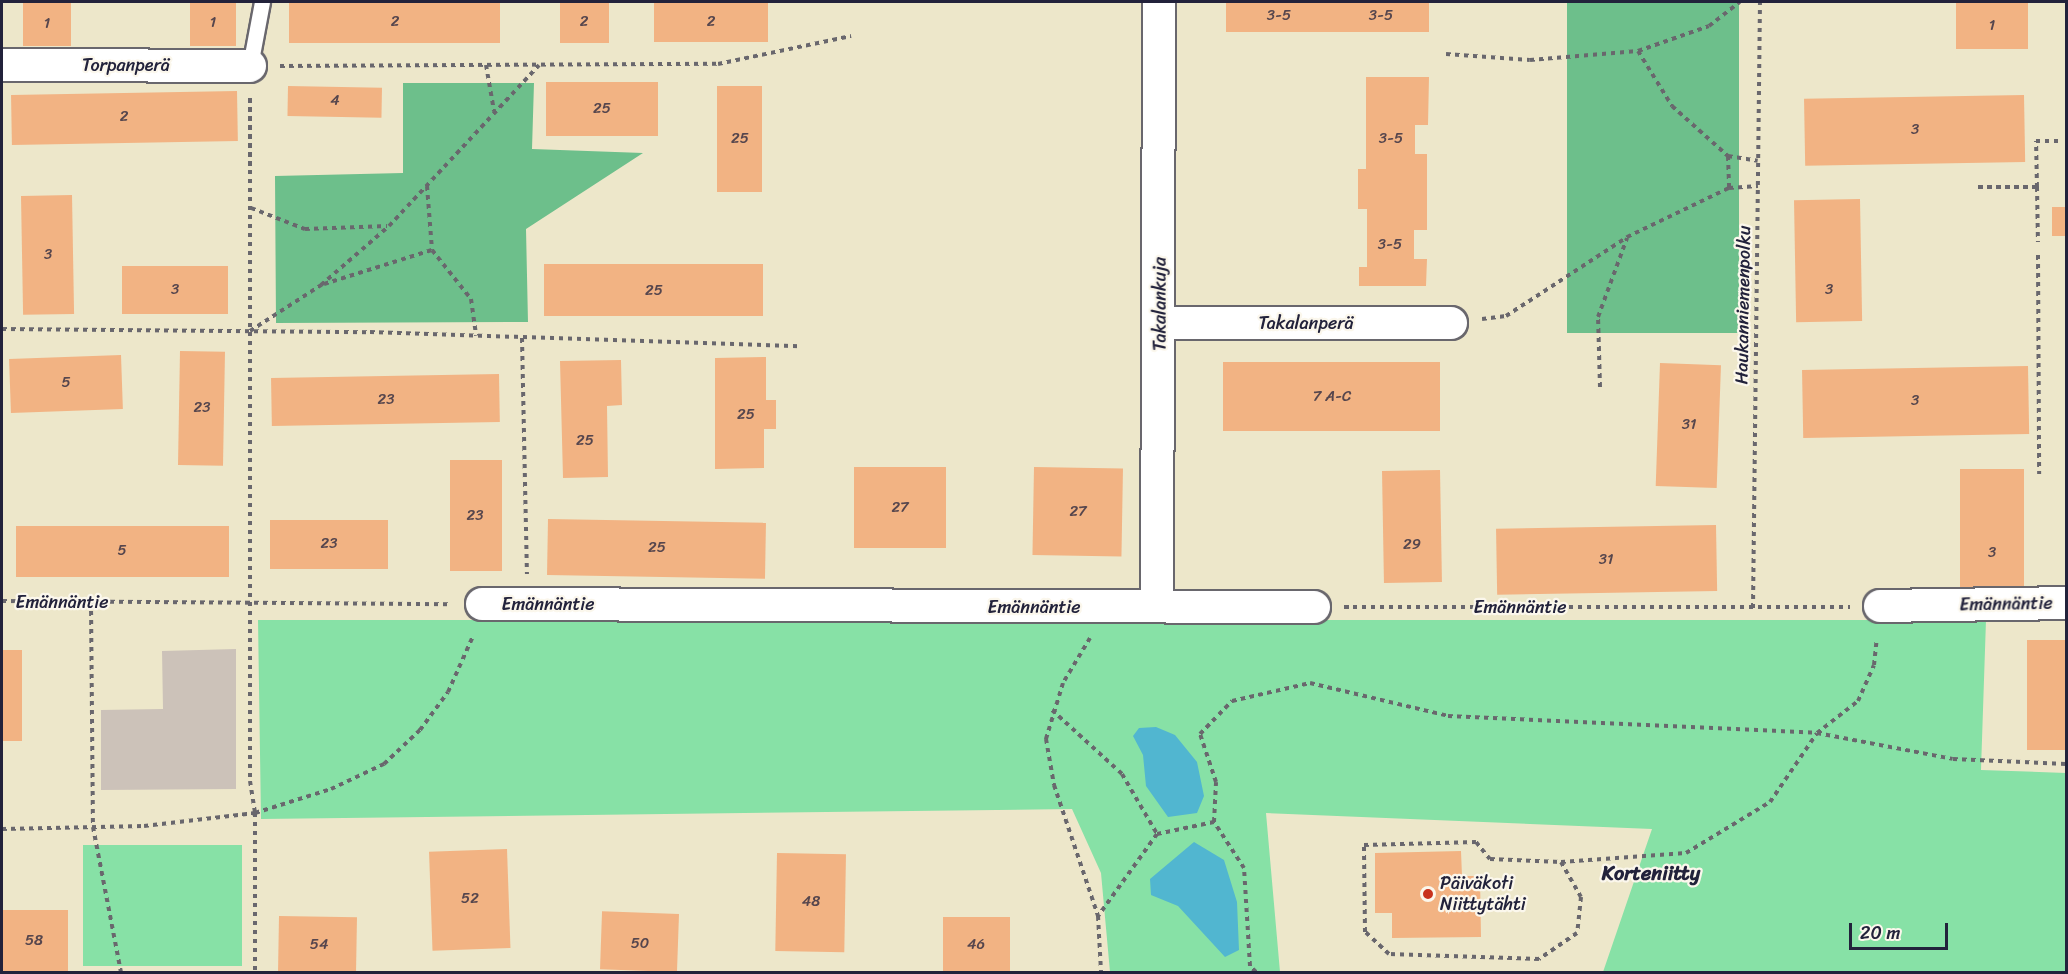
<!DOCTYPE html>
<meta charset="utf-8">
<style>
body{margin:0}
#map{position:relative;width:2068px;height:974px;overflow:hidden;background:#ede7ca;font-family:Sriracha,sans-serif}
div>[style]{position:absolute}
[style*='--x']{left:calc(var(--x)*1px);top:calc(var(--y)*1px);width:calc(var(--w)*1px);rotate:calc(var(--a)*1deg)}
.industrial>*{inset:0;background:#ccc2b9}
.green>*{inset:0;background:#87e1a6;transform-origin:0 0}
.forest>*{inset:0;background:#6dbf8b;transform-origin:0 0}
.water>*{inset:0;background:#51b6d0}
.building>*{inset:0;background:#f2b383;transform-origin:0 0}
.path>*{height:4px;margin-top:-2px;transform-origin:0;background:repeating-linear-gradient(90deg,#69676d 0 4.5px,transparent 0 9px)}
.roads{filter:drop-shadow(2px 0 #69676d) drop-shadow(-2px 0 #69676d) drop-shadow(0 2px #69676d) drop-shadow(0 -2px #69676d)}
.lane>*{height:15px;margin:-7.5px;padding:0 7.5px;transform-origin:7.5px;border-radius:7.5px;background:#fff}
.street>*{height:32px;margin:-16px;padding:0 16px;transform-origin:16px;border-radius:16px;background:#fff}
.dots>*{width:16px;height:16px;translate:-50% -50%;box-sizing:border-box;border:3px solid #fbf7ec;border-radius:50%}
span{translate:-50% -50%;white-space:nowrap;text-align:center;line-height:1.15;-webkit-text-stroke:4.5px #fbf7ec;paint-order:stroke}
.number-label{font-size:15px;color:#56464d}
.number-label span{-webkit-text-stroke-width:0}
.street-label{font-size:18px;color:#22223b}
.poi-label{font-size:18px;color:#22223b}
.left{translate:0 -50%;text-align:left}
.neighbourhood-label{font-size:20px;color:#22223b;font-weight:700}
.frame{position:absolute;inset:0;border:3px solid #22223b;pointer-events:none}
.scale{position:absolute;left:1849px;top:923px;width:99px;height:27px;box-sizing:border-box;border:3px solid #22223b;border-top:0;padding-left:8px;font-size:18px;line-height:21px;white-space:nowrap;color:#22223b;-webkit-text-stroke:4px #fbf7ec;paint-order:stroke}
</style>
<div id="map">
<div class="industrial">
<div style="clip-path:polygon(236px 649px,236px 789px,101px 790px,101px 710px,163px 709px,162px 651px)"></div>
</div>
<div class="green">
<div style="clip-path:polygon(258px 620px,1986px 620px,1981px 770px,2066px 773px,2066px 972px,1603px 972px,1652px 829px,1266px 813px,1280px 972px,1110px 972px,1101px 873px,1072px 809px,261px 819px)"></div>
<div style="left:242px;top:845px;width:121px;height:159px;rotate:90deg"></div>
</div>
<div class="forest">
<div style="left:1567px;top:2px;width:172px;height:331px"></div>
<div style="clip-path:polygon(403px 83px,534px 83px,532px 149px,643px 153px,526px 229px,528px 322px,276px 323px,275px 176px,403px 173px)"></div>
</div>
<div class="water">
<div style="clip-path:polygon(1156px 727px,1175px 735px,1197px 762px,1204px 796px,1197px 813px,1168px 817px,1146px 786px,1143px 755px,1133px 736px,1139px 728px)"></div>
<div style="clip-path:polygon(1194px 842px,1224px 860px,1237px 902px,1239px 950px,1225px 957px,1178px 906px,1151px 895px,1150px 879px)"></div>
</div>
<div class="building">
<div style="left:23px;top:2px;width:48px;height:44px"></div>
<div style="left:190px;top:2px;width:46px;height:44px"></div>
<div style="left:289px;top:2px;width:211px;height:41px"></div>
<div style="left:560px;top:2px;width:49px;height:41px"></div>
<div style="left:654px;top:2px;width:114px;height:40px"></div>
<div style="left:1226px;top:2px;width:203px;height:30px"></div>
<div style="left:1956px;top:2px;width:72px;height:47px"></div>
<div style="clip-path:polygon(1366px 77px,1429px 77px,1428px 125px,1415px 125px,1415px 154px,1427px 154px,1427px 230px,1414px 230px,1414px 259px,1427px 259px,1426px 286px,1359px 286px,1359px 267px,1367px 267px,1367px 209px,1358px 209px,1358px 169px,1366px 169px)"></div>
<div style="left:546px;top:82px;width:112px;height:54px"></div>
<div style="left:288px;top:86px;width:94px;height:30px;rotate:1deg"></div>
<div style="left:717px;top:86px;width:45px;height:106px"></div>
<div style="left:237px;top:91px;width:50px;height:226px;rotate:89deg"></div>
<div style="left:2024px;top:95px;width:67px;height:220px;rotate:89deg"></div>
<div style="left:72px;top:195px;width:119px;height:51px;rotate:89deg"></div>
<div style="left:1860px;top:199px;width:122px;height:66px;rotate:89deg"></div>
<div style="left:2052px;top:207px;width:14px;height:29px"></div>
<div style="left:763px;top:264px;width:52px;height:219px;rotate:90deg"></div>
<div style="left:122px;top:266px;width:106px;height:48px"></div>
<div style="left:180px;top:351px;width:45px;height:114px;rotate:1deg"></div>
<div style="left:121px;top:355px;width:54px;height:112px;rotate:88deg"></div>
<div style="clip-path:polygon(766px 357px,766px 400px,776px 400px,776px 429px,764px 429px,764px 468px,715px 469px,715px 358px)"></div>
<div style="clip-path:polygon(621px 360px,622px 405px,607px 406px,608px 477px,563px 478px,560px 361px)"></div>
<div style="left:1223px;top:362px;width:217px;height:69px"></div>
<div style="left:1660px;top:363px;width:61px;height:123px;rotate:2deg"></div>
<div style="left:2028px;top:366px;width:68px;height:226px;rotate:89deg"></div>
<div style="left:499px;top:374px;width:48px;height:228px;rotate:89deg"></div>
<div style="left:450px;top:460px;width:52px;height:111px"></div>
<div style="left:946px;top:467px;width:81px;height:92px;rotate:90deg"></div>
<div style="left:1034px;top:467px;width:89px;height:88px;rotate:1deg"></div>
<div style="left:1960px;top:469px;width:64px;height:120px"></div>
<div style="left:1440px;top:470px;width:112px;height:58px;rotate:89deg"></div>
<div style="left:548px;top:519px;width:218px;height:56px;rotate:1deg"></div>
<div style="left:270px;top:520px;width:118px;height:49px"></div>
<div style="left:1716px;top:525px;width:66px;height:220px;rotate:89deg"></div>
<div style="left:16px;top:526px;width:213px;height:51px"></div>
<div style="left:2066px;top:640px;width:110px;height:39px;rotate:90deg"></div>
<div style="left:2px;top:650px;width:20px;height:91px"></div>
<div style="left:507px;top:849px;width:99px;height:78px;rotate:88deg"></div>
<div style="clip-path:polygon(1461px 851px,1462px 876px,1480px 876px,1481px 937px,1392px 938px,1392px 913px,1375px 913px,1375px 853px)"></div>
<div style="left:777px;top:853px;width:69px;height:98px;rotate:1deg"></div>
<div style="left:2px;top:910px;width:66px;height:62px"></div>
<div style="left:679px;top:914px;width:58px;height:77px;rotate:92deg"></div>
<div style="left:279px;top:916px;width:78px;height:56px;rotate:1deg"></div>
<div style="left:1010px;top:917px;width:55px;height:67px;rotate:90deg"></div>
</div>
<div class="path">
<div style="--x:1638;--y:51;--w:65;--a:58.3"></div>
<div style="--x:1672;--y:106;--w:75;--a:41.8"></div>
<div style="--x:1728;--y:156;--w:30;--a:9"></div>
<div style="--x:1446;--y:54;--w:84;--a:4.1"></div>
<div style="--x:1530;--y:60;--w:108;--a:-4.8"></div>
<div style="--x:1638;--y:51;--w:75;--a:-19.4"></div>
<div style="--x:1709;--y:26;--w:39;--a:-38"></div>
<div style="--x:486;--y:65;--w:47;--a:80.1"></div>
<div style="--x:280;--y:66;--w:438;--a:-0.3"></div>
<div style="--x:718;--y:64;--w:136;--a:-11.9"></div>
<div style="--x:250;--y:98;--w:683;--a:90"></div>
<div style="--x:250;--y:781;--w:32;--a:81"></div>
<div style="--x:255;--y:813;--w:159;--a:90"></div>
<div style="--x:1728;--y:156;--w:32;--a:88"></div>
<div style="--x:427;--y:186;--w:64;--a:85.5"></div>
<div style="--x:432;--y:250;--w:63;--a:51.5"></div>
<div style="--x:471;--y:299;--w:37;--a:82"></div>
<div style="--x:1978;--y:187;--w:59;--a:0"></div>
<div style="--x:2037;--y:187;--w:46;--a:-91.2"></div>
<div style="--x:2036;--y:141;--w:27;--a:0"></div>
<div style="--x:2037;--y:187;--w:55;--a:89"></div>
<div style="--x:251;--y:208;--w:58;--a:21.3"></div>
<div style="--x:305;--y:229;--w:82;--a:-2.1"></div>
<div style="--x:2038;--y:255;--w:219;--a:89.7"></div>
<div style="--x:324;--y:284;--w:113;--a:-17.5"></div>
<div style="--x:1482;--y:319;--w:24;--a:-7"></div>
<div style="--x:1506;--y:316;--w:145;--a:-33.1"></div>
<div style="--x:1627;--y:237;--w:113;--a:-25.7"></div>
<div style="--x:1729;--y:188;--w:29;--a:-4"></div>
<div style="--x:2;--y:329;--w:368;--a:0.5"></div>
<div style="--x:370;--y:332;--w:430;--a:1.9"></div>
<div style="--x:250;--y:331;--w:85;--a:-32.9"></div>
<div style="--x:321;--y:285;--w:90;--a:-40.9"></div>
<div style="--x:389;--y:226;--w:220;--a:-47"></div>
<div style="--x:522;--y:338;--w:236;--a:88.8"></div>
<div style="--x:1600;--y:387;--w:70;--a:-91.6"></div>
<div style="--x:1598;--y:317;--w:84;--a:-69.8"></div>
<div style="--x:2;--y:601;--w:449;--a:0.4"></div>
<div style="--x:91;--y:602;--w:225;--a:89.5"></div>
<div style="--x:93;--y:827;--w:148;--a:79.1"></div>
<div style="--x:1344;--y:607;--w:506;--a:0"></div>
<div style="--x:1753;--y:608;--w:606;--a:-89.34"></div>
<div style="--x:1090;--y:638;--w:52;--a:121"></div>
<div style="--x:1063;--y:683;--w:59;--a:106.9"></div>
<div style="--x:1046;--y:739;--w:47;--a:80.1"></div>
<div style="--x:1054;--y:785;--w:138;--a:71.4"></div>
<div style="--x:1098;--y:916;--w:56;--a:86.9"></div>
<div style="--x:1052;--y:710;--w:95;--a:42.4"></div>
<div style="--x:1122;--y:774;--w:69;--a:59.7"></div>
<div style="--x:1157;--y:834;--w:101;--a:125.7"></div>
<div style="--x:2;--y:829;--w:142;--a:-1.2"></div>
<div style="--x:144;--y:826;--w:112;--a:-6.7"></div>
<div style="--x:255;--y:813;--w:80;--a:-17.5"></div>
<div style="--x:331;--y:789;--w:59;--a:-25.3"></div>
<div style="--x:384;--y:764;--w:50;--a:-43.4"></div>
<div style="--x:420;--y:730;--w:47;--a:-53.6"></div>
<div style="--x:448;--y:692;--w:61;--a:-65.9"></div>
<div style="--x:1157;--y:834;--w:58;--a:-11.9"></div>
<div style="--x:1561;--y:862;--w:40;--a:60.3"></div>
<div style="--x:1581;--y:897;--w:36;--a:96"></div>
<div style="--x:1577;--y:933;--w:46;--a:145.6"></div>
<div style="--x:1539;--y:959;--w:150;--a:-178.1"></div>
<div style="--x:1389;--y:954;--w:33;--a:-137"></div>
<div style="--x:1365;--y:932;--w:87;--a:-90.7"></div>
<div style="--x:1364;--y:845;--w:112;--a:-1.5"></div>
<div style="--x:1476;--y:842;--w:22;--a:51"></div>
<div style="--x:1490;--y:859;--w:71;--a:2.4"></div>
<div style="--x:1561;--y:862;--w:125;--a:-4.1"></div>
<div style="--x:1686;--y:853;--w:98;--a:-31.3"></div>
<div style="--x:1770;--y:802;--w:83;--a:-55.7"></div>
<div style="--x:1817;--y:733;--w:52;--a:-38"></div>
<div style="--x:1858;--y:701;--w:39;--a:-66"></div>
<div style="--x:1874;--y:665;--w:27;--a:-84"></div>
<div style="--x:1256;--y:972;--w:8;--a:-135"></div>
<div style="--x:1250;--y:966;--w:98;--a:-93.5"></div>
<div style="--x:1244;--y:868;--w:55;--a:-123.1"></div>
<div style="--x:1214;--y:822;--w:40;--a:-87.1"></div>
<div style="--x:1216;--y:782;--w:51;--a:-108.4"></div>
<div style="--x:1200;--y:734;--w:46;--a:-45.9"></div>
<div style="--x:1232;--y:701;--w:80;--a:-13"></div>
<div style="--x:1310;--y:683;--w:142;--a:13.4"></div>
<div style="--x:1448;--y:716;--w:369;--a:2.6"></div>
<div style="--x:1817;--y:733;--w:138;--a:10.8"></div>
<div style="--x:1953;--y:759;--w:113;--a:2.5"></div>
</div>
<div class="roads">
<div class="lane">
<div style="--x:250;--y:66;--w:65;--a:-79.4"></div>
</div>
<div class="street">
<div style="--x:2;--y:65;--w:248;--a:0.2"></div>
<div style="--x:1161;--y:323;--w:290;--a:0"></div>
<div style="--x:482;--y:604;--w:832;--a:0.21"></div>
<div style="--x:1157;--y:606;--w:604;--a:-89.81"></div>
<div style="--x:1880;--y:606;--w:186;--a:-0.9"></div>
</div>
</div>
<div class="dots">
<div style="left:1428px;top:894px;background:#c8321e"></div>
</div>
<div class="number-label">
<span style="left:1279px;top:16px">3-5</span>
<span style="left:1381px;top:16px">3-5</span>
<span style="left:395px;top:22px">2</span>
<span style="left:584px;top:22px">2</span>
<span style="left:711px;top:22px">2</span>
<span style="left:213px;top:23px">1</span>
<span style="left:47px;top:24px">1</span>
<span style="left:1992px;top:26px">1</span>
<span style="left:335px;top:101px">4</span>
<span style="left:602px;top:109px">25</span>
<span style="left:124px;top:117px">2</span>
<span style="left:1915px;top:130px">3</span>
<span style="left:740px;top:139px">25</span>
<span style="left:1391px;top:139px">3-5</span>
<span style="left:1390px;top:245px">3-5</span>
<span style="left:48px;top:255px">3</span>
<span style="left:175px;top:290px">3</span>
<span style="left:1829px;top:290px">3</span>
<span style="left:654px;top:291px">25</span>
<span style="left:66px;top:383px">5</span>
<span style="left:1332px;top:397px">7 A-C</span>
<span style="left:386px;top:400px">23</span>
<span style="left:1915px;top:401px">3</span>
<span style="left:202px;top:408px">23</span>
<span style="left:746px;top:415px">25</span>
<span style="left:1689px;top:425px">31</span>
<span style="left:585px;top:441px">25</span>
<span style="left:900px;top:508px">27</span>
<span style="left:1078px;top:512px">27</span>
<span style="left:475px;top:516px">23</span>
<span style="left:329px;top:544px">23</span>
<span style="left:1412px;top:545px">29</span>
<span style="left:657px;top:548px">25</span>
<span style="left:122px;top:551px">5</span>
<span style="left:1992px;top:553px">3</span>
<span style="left:1606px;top:560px">31</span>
<span style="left:470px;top:899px">52</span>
<span style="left:811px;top:902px">48</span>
<span style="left:34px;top:941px">58</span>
<span style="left:640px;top:944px">50</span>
<span style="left:319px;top:945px">54</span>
<span style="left:976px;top:945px">46</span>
</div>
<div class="street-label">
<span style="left:126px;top:65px">Torpanperä</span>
<span style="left:1160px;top:304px;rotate:-90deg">Takalankuja</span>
<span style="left:1743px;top:305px;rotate:-89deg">Haukanniemenpolku</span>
<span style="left:1306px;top:323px">Takalanperä</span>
<span style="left:62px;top:602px">Emännäntie</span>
<span style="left:548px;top:604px">Emännäntie</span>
<span style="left:2006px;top:604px;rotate:-1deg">Emännäntie</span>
<span style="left:1034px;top:607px">Emännäntie</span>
<span style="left:1520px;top:607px">Emännäntie</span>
</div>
<div class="poi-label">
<span class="left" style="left:1440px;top:894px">Päiväkoti<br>Niittytähti</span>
</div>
<div class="neighbourhood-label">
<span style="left:1651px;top:873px">Korteniitty</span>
</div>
<div class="frame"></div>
<div class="scale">20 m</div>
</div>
